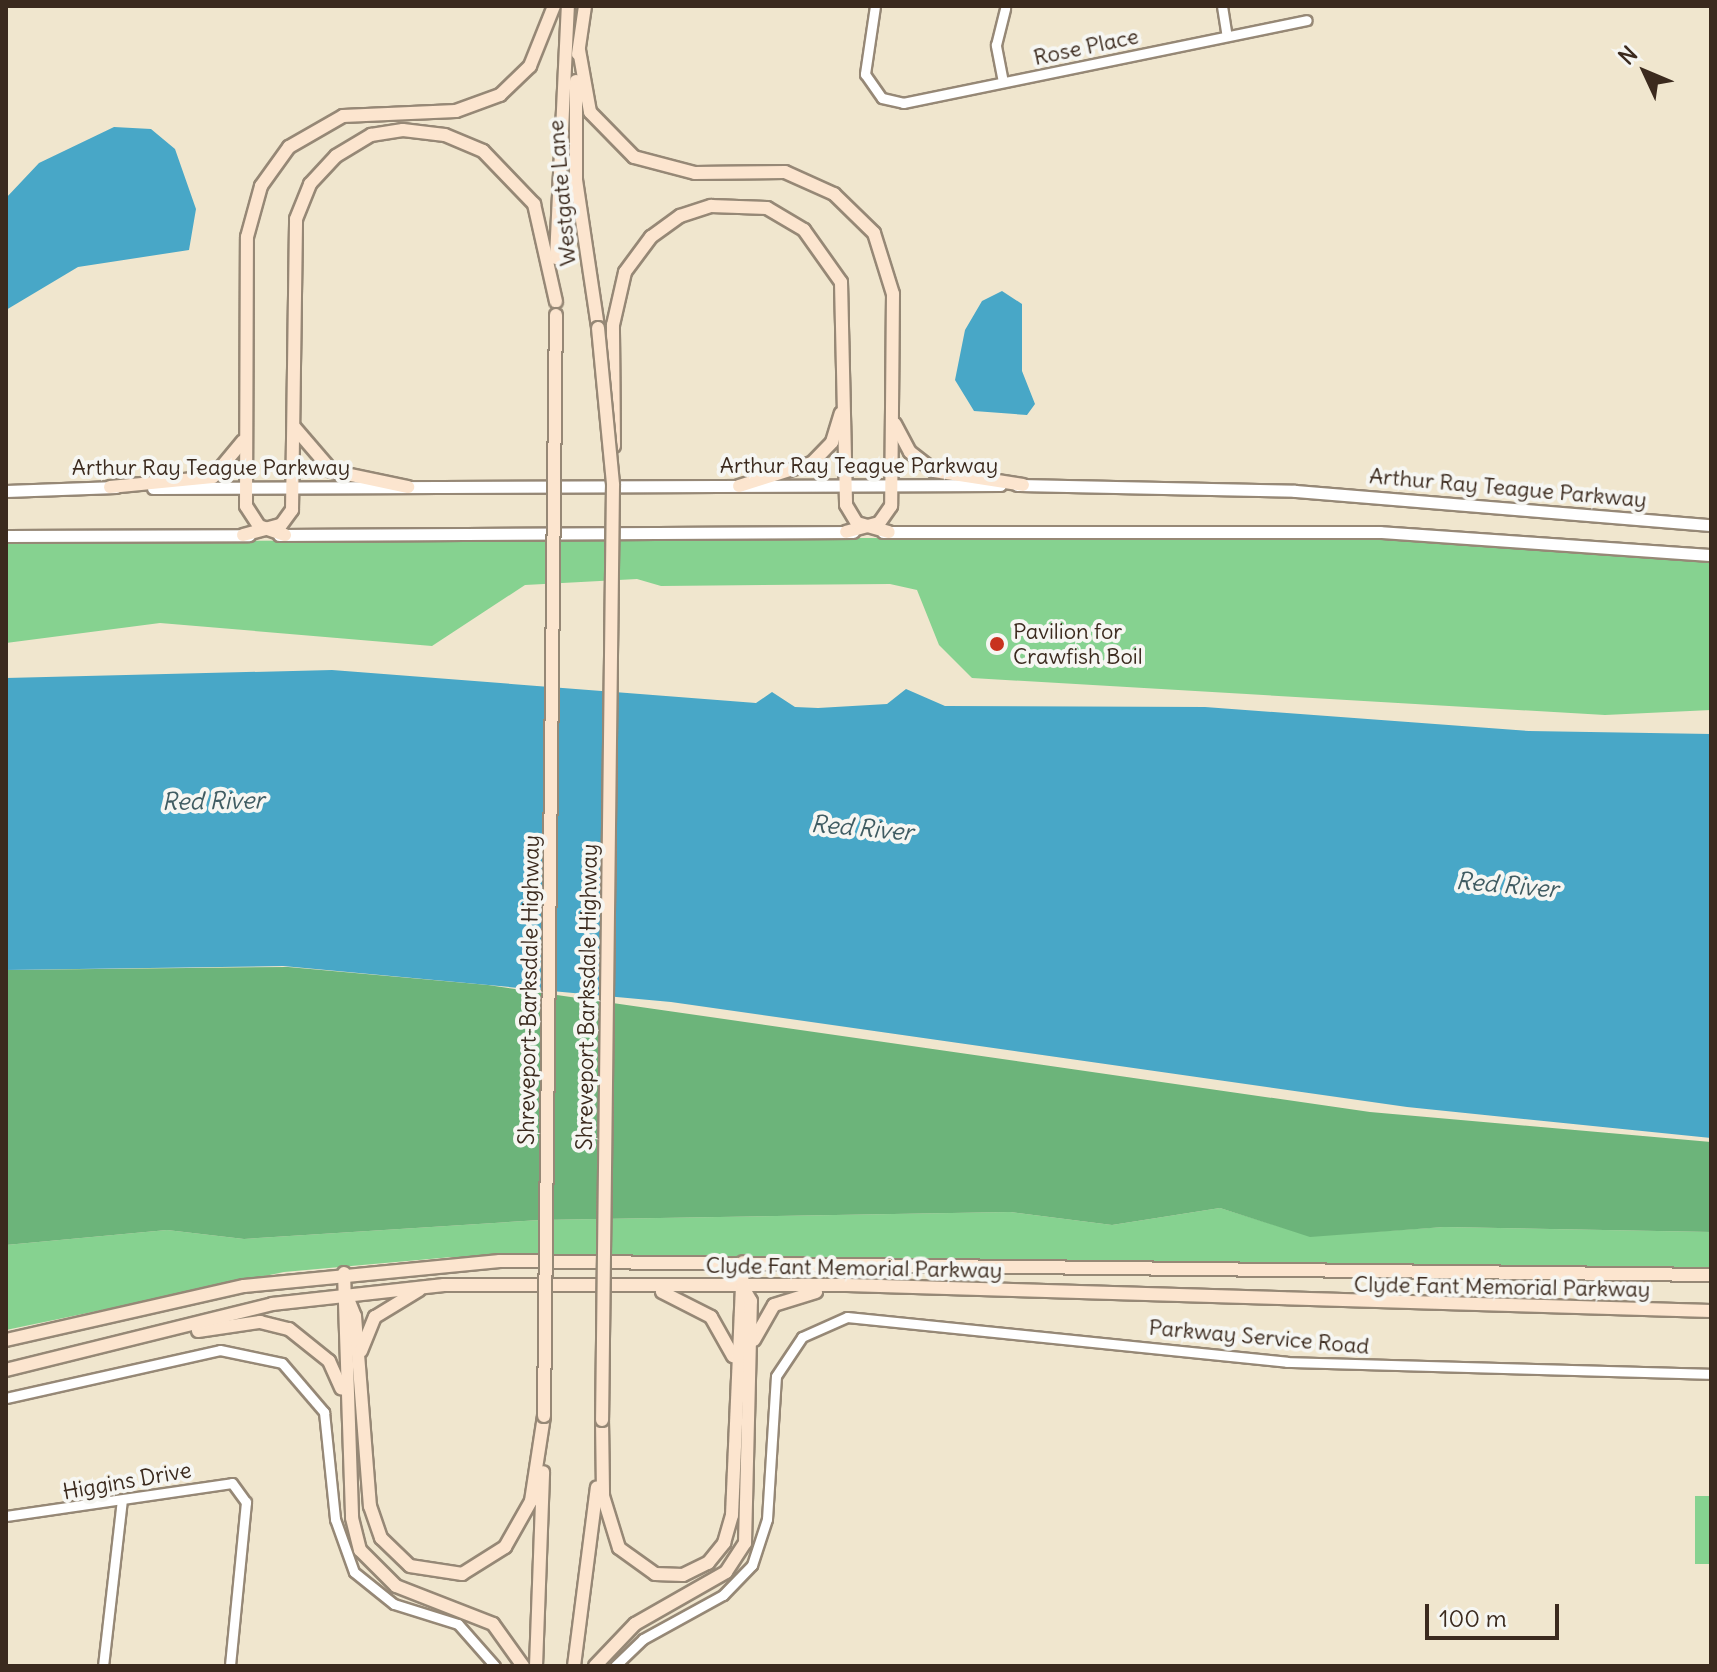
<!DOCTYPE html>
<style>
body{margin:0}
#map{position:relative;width:1717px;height:1672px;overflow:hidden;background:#f0e6ce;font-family:Delius,sans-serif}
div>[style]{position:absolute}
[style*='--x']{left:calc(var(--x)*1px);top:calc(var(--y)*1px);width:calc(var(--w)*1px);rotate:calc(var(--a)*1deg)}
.green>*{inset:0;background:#86d290;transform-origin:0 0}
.forest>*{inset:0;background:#6cb47a}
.water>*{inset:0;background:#48a7c7}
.roads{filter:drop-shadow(2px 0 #968876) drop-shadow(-2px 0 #968876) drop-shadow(0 2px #968876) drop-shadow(0 -2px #968876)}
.minor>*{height:9px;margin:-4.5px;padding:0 4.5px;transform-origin:4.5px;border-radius:4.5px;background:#fff}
.tertiary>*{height:11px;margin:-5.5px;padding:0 5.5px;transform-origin:5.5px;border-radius:5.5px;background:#fff}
.secondary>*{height:12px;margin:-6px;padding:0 6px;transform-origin:6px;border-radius:6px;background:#fce5cf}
.bridges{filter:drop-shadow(2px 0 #968876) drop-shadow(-2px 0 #968876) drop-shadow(0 2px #968876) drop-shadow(0 -2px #968876)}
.secondary-bridge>*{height:12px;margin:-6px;padding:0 6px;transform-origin:6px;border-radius:6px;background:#fce5cf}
.dots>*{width:22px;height:22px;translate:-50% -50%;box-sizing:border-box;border:4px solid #f6f6f2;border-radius:50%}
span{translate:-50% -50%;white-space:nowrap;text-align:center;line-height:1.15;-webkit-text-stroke:8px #f6f6f2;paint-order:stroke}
.street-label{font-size:22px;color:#3b2a1e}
.poi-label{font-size:22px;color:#3b2a1e}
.left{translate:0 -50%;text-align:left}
.water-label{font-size:24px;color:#405c62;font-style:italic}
.frame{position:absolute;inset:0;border:8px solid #3b2a1e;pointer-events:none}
.north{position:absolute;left:1605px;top:32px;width:80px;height:80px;-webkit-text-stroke:6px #f6f6f2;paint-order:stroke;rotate:314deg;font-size:22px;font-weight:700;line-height:32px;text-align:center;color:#3b2a1e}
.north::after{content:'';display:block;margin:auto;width:28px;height:36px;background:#3b2a1e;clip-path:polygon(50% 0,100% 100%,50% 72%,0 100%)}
.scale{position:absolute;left:1425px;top:1604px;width:134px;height:36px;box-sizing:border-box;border:4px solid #3b2a1e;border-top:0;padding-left:10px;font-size:24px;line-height:28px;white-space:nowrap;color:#3b2a1e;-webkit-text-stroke:6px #f6f6f2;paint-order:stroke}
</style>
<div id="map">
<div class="green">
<div style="clip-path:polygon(861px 538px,1410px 540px,1711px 561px,1711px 710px,1605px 715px,972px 678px,939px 645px,917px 590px,890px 584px,661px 586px,637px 579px,525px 585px,432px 646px,160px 623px,6px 643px,6px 542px)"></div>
<div style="clip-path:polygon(1220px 1208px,1310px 1236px,1444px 1227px,1711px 1232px,1711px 1270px,452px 1257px,284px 1272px,6px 1330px,6px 1245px,167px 1230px,244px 1239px,540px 1220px,1010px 1212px,1112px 1225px)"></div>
<div style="left:1695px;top:1496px;width:16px;height:68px"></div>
</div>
<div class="forest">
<div style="clip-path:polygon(288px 967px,488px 985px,1370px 1112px,1711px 1142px,1711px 1232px,1444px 1227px,1310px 1237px,1220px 1208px,1112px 1225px,1010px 1212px,540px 1220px,244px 1239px,167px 1230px,6px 1245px,6px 970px)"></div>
</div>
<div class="water">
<div style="clip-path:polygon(114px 127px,151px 129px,175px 149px,196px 209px,189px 250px,78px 267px,6px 310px,6px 198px,39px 163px)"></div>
<div style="clip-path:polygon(1002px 291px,1022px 304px,1022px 371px,1035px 404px,1027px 415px,974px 411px,955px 380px,965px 330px,982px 301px)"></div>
<div style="clip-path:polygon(332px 670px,756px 703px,772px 692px,795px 707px,818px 708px,887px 704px,906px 689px,945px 706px,1205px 707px,1529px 731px,1711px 734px,1711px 1138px,1407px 1107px,671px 1002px,283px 966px,6px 970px,6px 678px)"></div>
</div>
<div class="roads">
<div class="minor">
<div style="--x:875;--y:6;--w:69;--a:98.4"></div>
<div style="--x:865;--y:74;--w:29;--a:55"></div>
<div style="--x:882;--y:98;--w:22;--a:13"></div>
<div style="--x:903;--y:103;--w:412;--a:-11.6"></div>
<div style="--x:1222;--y:6;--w:30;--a:81"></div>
<div style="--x:1003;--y:82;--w:38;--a:-101"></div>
<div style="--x:996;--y:45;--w:38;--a:-76"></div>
<div style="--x:6;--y:1398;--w:219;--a:-12.6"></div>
<div style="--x:220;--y:1350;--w:63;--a:11.8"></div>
<div style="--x:282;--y:1363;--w:65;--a:49.4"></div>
<div style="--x:324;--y:1412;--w:108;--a:84.1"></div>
<div style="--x:335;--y:1519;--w:56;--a:70.3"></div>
<div style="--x:354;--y:1572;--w:51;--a:38.7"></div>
<div style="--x:394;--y:1604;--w:67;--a:17.4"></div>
<div style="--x:458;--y:1624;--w:56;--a:48.6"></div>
<div style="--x:6;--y:1516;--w:228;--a:-8.3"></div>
<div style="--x:232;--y:1483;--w:24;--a:54"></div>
<div style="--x:246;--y:1502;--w:165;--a:95.6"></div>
<div style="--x:103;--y:1666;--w:167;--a:-83.5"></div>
<div style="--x:615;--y:1666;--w:39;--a:-44"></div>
<div style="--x:643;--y:1639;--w:91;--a:-28.8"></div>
<div style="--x:723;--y:1595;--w:42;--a:-46"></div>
<div style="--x:752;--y:1565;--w:48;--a:-71.9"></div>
<div style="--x:767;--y:1519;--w:143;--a:-86.4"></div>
<div style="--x:776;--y:1376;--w:47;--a:-56.3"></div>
<div style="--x:802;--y:1337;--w:49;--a:-24"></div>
<div style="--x:847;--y:1317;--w:442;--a:5.8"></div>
<div style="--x:1287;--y:1362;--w:424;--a:1.6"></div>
</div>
<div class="tertiary">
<div style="--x:1017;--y:485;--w:278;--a:1.2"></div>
<div style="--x:1295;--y:491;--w:417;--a:4.7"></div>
<div style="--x:153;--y:488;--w:847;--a:-0.2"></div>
<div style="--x:6;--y:491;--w:110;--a:-2.1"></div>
<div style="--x:883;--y:532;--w:497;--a:0"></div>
<div style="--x:1380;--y:532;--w:332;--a:4"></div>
<div style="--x:279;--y:535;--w:574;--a:-0.3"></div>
<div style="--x:6;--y:536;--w:243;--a:-0.2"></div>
</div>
<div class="secondary">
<div style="--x:579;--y:50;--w:63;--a:79.9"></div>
<div style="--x:590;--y:112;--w:63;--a:45.6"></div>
<div style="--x:634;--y:157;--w:63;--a:14.7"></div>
<div style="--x:695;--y:173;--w:90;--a:-0.6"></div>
<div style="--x:785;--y:172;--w:54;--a:24.2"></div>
<div style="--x:834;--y:194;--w:56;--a:44.3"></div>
<div style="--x:874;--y:233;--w:64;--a:72.7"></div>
<div style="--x:893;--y:294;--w:212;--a:90.5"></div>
<div style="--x:891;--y:506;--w:21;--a:125"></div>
<div style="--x:879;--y:523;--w:34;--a:165"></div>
<div style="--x:578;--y:54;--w:49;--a:-81.7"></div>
<div style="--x:576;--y:81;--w:99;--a:90"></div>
<div style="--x:576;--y:180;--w:150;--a:81.5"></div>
<div style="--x:556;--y:258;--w:252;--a:-87.3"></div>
<div style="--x:895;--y:424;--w:32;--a:62"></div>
<div style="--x:910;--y:452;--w:31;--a:38"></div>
<div style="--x:934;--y:471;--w:90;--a:8.9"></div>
<div style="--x:295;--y:428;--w:57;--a:49.3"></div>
<div style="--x:332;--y:471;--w:78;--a:11.9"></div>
<div style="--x:614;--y:446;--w:121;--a:-90.5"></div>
<div style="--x:613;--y:325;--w:54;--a:-77.2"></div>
<div style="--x:625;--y:272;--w:44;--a:-53.4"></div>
<div style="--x:651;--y:237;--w:36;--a:-36"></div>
<div style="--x:680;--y:216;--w:33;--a:-18"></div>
<div style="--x:711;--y:206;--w:56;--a:2"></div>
<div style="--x:767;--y:208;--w:43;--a:30.7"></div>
<div style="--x:804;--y:230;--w:64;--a:54.6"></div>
<div style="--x:841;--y:282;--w:223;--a:88.7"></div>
<div style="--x:846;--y:505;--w:21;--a:59"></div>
<div style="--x:857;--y:523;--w:33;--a:16"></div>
<div style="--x:739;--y:486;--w:77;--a:-17.5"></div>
<div style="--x:812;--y:463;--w:29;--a:-46"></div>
<div style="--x:832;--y:442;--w:30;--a:-73"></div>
<div style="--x:110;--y:487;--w:103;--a:-5.5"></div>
<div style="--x:213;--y:477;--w:47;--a:-50.2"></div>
<div style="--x:243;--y:535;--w:39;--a:-15"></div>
<div style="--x:281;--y:525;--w:19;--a:-54"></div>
<div style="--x:292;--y:510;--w:291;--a:-89.2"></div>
<div style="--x:296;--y:219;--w:38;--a:-68"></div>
<div style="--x:310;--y:184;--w:38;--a:-47"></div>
<div style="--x:336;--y:156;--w:41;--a:-31"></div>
<div style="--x:371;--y:135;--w:32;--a:-9"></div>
<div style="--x:403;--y:130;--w:42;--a:6.8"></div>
<div style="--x:445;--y:135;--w:41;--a:22.8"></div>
<div style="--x:483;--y:151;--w:74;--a:46.1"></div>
<div style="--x:534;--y:204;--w:100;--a:77.3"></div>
<div style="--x:285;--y:535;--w:28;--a:-161"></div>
<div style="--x:259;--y:526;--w:24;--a:-123"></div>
<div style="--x:246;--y:506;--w:269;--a:-89.8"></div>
<div style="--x:247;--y:237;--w:53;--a:-74.6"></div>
<div style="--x:261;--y:186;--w:48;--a:-54.3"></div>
<div style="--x:289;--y:147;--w:62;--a:-29.9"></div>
<div style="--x:343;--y:116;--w:113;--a:-2.5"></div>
<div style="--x:456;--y:111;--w:47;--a:-20"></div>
<div style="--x:500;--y:95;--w:42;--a:-44"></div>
<div style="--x:530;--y:66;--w:65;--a:-68.2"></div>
<div style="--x:344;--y:1273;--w:245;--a:88.1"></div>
<div style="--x:352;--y:1518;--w:33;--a:76"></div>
<div style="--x:360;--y:1550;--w:51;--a:45"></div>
<div style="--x:396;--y:1586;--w:104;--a:21.4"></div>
<div style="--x:493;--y:1624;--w:52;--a:54.5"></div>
<div style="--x:662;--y:1292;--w:55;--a:27"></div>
<div style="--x:711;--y:1317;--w:45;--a:60.6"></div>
<div style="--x:346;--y:1294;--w:24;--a:68"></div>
<div style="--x:355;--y:1316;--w:191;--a:85.5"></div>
<div style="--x:370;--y:1506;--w:34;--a:71"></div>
<div style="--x:381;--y:1538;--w:40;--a:44"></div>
<div style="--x:410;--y:1566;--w:53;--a:8.7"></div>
<div style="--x:462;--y:1574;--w:51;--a:-32.1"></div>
<div style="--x:505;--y:1547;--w:53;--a:-60.5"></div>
<div style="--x:531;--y:1501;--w:86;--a:-81.3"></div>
<div style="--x:198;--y:1331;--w:63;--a:-8.3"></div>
<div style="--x:260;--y:1322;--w:30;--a:14"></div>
<div style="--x:289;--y:1329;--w:51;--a:38.7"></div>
<div style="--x:329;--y:1361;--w:30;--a:66"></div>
<div style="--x:6;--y:1340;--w:244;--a:-12.8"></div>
<div style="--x:244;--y:1286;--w:257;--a:-5.6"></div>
<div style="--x:500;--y:1261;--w:1211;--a:0.66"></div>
<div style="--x:754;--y:1340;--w:40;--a:-60.3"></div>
<div style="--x:774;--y:1305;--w:44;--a:-17.2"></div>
<div style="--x:361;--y:1351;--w:37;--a:-68"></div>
<div style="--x:375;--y:1317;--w:52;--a:-31.5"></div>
<div style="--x:6;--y:1370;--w:274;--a:-13.9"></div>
<div style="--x:272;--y:1304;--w:173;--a:-6.3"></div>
<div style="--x:444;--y:1285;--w:403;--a:0"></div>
<div style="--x:847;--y:1285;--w:864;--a:1.72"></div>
<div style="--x:602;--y:1420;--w:76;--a:89.2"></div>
<div style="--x:603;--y:1496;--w:54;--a:72.9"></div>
<div style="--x:619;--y:1548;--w:44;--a:35.8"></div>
<div style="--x:655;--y:1574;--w:28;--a:2"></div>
<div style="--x:683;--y:1575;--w:28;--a:-26"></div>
<div style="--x:708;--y:1563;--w:26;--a:-51"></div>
<div style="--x:724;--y:1543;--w:29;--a:-74"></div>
<div style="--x:732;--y:1515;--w:253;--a:-87.5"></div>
<div style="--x:536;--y:1666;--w:194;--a:-87.9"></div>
<div style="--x:574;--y:1666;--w:180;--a:-82.7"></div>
<div style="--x:595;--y:1666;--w:58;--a:-46.4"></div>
<div style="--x:635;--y:1624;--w:105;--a:-29.7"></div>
<div style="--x:726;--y:1572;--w:35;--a:-57"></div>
<div style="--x:745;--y:1543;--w:242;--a:-88.6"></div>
<div style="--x:751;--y:1301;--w:17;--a:-121"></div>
</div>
</div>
<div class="bridges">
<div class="secondary-bridge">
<div style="--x:598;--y:328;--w:158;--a:84.5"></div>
<div style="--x:613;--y:485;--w:935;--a:90.67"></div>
<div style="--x:544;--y:1416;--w:1101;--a:-89.38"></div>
</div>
</div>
<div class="dots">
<div style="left:997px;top:644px;background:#c8321e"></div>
</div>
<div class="street-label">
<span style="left:1086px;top:47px;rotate:-12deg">Rose Place</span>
<span style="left:562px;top:193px;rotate:-95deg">Westgate Lane</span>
<span style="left:859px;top:466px">Arthur Ray Teague Parkway</span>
<span style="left:211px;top:468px">Arthur Ray Teague Parkway</span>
<span style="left:1508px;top:488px;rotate:5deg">Arthur Ray Teague Parkway</span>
<span style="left:529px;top:990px;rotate:-89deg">Shreveport-Barksdale Highway</span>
<span style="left:587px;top:997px;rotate:-89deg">Shreveport Barksdale Highway</span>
<span style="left:854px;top:1268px;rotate:1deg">Clyde Fant Memorial Parkway</span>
<span style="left:1502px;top:1287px;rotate:1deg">Clyde Fant Memorial Parkway</span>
<span style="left:1259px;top:1337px;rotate:5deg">Parkway Service Road</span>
<span style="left:127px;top:1481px;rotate:-10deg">Higgins Drive</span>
</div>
<div class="poi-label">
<span class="left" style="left:1013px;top:644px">Pavilion for<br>Crawfish Boil</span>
</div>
<div class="water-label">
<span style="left:213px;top:801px;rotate:-1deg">Red River</span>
<span style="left:862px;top:828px;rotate:5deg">Red River</span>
<span style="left:1507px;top:885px;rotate:5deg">Red River</span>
</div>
<div class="frame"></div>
<div class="north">N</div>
<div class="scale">100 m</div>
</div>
